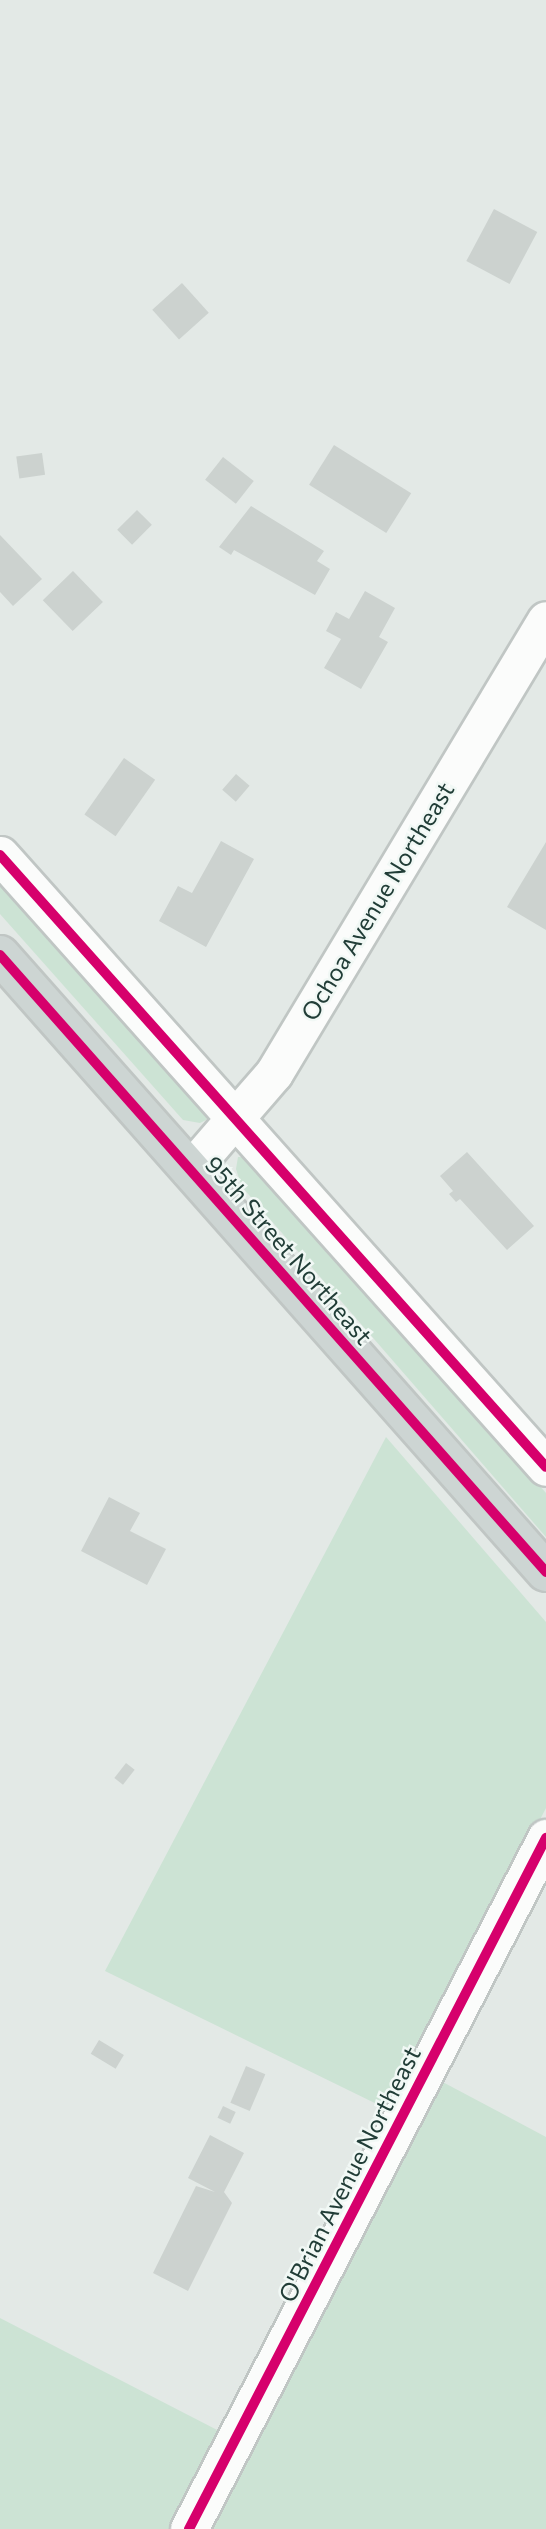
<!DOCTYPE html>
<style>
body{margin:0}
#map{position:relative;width:546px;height:2529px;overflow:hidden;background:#e3e9e6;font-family:Commissioner,sans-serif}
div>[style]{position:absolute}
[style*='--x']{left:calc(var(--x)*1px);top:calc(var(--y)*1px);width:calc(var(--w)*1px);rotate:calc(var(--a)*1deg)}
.green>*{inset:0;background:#cce3d4}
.building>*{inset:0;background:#ccd2cf;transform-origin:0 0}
.roads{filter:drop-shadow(2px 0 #c0c6c4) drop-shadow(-2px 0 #c0c6c4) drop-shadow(0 2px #c0c6c4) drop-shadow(0 -2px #c0c6c4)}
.minor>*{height:37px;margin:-18.5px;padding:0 18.5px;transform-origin:18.5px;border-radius:18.5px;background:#fbfcfb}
.major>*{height:38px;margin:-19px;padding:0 19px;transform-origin:19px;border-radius:19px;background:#cdd5d3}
.cycleway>*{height:10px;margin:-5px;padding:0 5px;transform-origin:5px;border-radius:5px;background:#d6006c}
span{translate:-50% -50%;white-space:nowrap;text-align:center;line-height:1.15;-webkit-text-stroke:5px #f1f8f5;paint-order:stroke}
.street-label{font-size:24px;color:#213d37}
</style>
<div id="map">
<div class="green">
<div style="clip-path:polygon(0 873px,209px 1114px,206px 1120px,200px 1123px,183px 1120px,0 914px)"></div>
<div style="clip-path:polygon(238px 1157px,246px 1157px,318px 1232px,546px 1493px,546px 1537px,242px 1187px,236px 1169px)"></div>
<div style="clip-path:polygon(386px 1437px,546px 1622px,546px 1808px,389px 2110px,105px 1971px)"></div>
<div style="clip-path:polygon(437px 2079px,546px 2137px,546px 2529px,201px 2529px)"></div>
<div style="clip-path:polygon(0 2318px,223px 2433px,172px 2529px,0 2529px)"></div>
</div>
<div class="building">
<div style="left:494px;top:209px;width:49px;height:59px;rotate:28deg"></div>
<div style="left:182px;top:283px;width:40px;height:40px;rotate:48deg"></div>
<div style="left:334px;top:445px;width:91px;height:47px;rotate:32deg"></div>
<div style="left:42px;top:453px;width:22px;height:26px;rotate:82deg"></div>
<div style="left:223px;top:457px;width:39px;height:29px;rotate:38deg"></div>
<div style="clip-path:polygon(251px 506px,324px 551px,317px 561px,330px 569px,315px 595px,234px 550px,231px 555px,219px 547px)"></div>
<div style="left:137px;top:510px;width:21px;height:28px;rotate:45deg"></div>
<div style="clip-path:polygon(0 535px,42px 579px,13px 606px,0 592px)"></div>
<div style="left:73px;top:571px;width:43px;height:42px;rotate:46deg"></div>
<div style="clip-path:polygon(365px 591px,395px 608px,379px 637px,388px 642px,361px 689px,324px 668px,341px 639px,326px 631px,336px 612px,349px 619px)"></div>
<div style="left:124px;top:758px;width:38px;height:69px;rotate:35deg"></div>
<div style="left:236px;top:774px;width:18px;height:21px;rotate:41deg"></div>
<div style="clip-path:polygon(221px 841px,254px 859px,206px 947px,159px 921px,178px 886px,192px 893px)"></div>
<div style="clip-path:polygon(546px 842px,546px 930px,507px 907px)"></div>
<div style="clip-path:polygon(467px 1152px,534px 1226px,507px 1250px,460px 1199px,456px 1202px,449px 1194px,453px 1191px,440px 1176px)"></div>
<div style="clip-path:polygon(109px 1497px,140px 1513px,130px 1531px,166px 1549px,147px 1585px,81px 1551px)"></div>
<div style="left:126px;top:1763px;width:11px;height:19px;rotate:38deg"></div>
<div style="left:99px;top:2040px;width:29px;height:16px;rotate:31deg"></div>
<div style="left:246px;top:2066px;width:21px;height:40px;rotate:23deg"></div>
<div style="left:223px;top:2106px;width:14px;height:13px;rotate:25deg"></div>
<div style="clip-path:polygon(210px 2135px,244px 2153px,224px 2192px,232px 2203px,188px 2291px,153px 2273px,196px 2186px,215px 2192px,188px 2178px)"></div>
</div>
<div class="roads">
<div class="minor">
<div style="--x:0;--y:855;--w:820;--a:48.26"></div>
<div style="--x:190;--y:1170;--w:128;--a:-49.1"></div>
<div style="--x:274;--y:1073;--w:528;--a:-59.02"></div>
<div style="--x:189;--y:2529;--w:778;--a:-62.68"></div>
</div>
<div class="major">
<div style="--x:0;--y:955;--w:824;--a:48.49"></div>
</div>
</div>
<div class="cycleway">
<div style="--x:0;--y:855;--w:820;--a:48.26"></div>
<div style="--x:0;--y:955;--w:824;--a:48.49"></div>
<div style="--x:189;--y:2529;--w:778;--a:-62.68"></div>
</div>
<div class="street-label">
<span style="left:377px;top:901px;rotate:-59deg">Ochoa Avenue Northeast</span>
<span style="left:289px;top:1250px;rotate:49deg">95th Street Northeast</span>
<span style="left:349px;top:2174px;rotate:-63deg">O'Brian Avenue Northeast</span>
</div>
</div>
